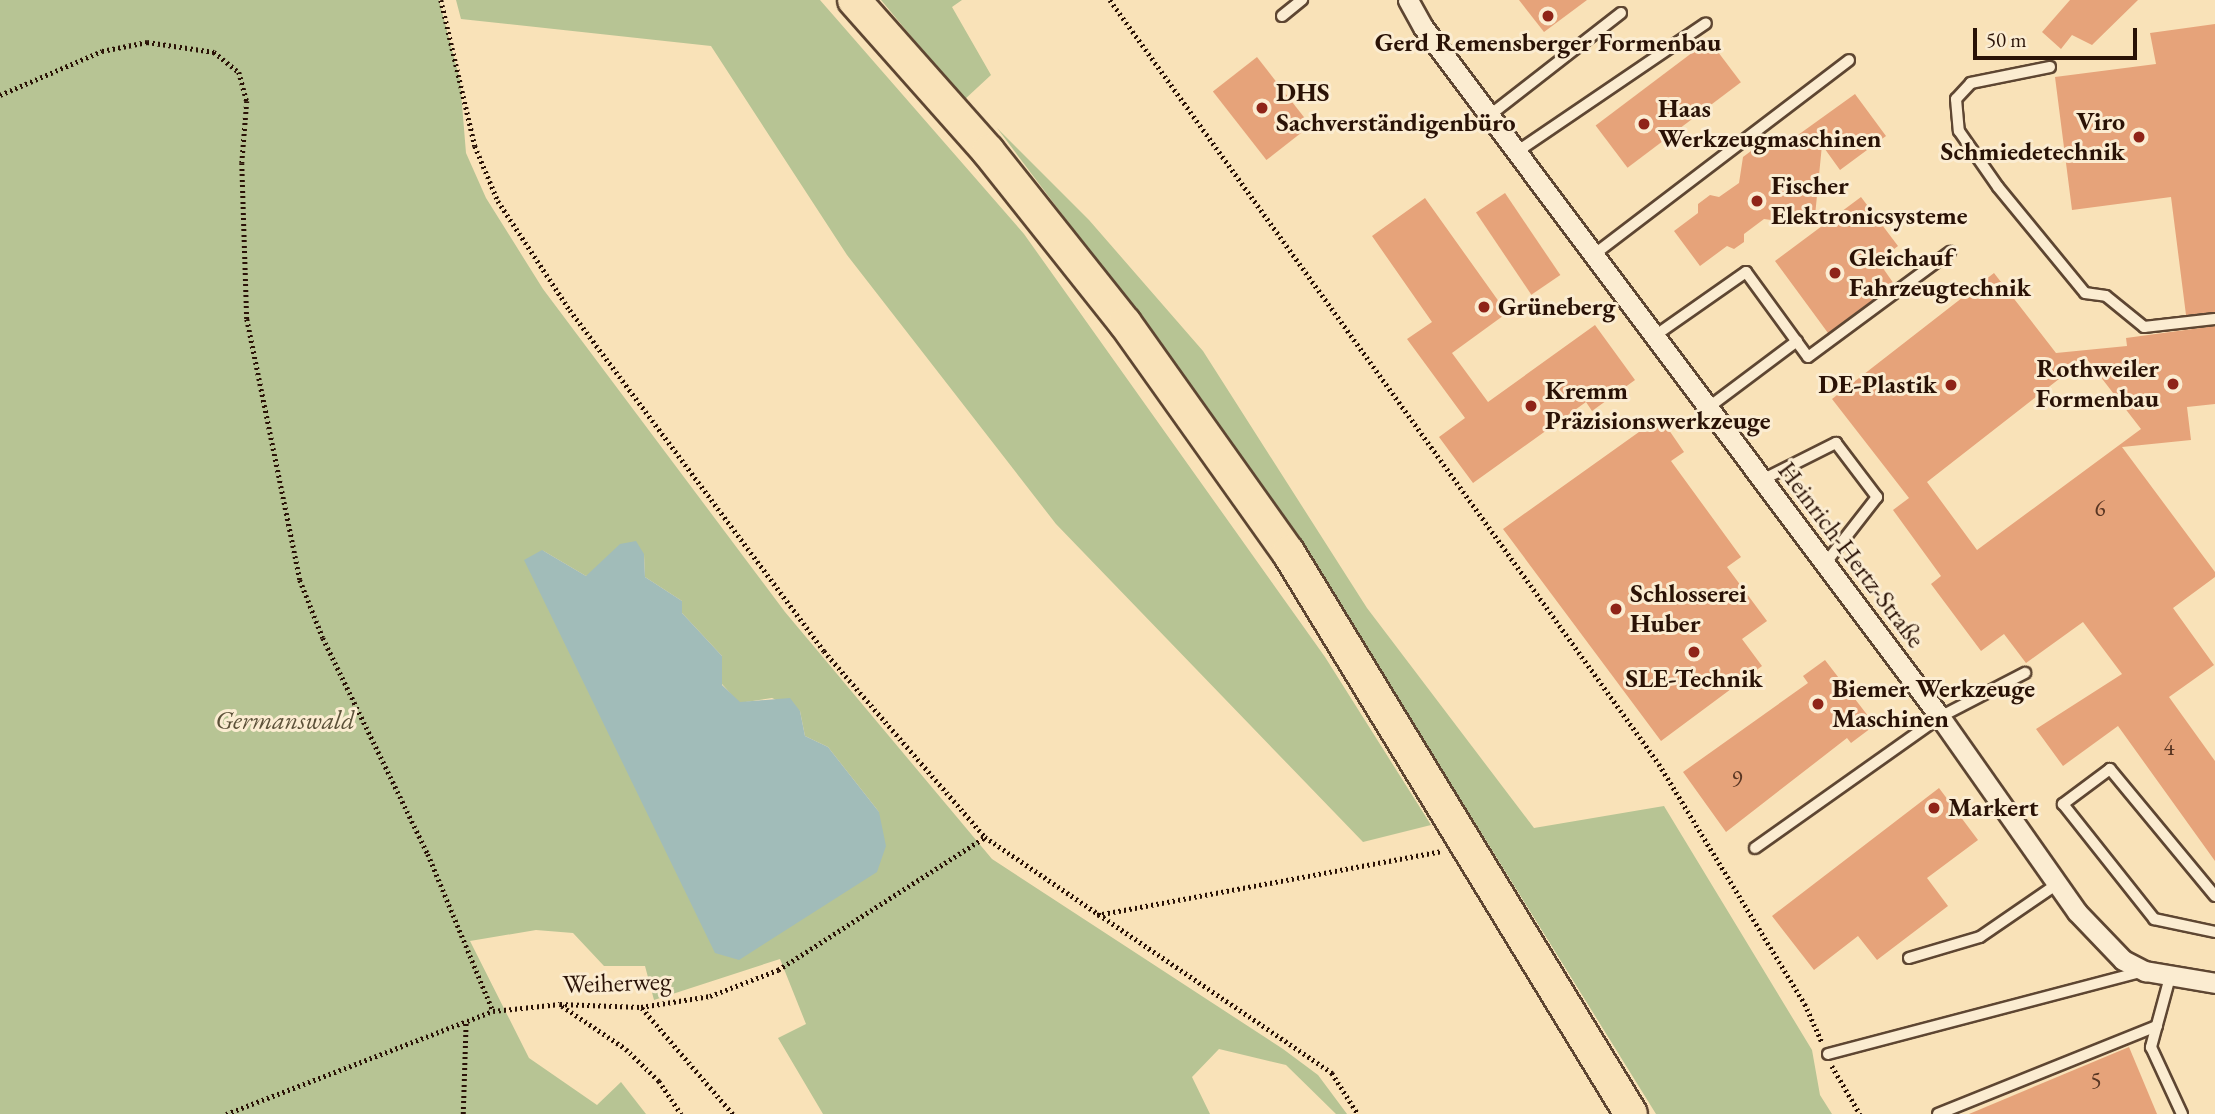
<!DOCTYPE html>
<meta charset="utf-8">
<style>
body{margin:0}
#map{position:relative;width:2215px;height:1114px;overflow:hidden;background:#f9e2b8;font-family:"EB Garamond",serif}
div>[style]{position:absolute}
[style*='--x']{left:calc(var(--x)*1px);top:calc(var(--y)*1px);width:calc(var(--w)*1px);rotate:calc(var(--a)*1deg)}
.green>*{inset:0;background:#b7c494}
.water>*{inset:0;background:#a1bcb9}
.building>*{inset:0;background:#e6a37a;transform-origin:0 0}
.path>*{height:4.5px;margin-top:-2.25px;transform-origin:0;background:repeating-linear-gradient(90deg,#2a1206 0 2px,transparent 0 5.5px)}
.roads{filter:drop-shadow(2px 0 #5e4632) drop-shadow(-2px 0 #5e4632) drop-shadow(0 2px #5e4632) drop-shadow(0 -2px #5e4632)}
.lane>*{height:10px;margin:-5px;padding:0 5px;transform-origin:5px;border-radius:5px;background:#fbecd1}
.street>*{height:19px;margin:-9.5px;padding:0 9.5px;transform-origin:9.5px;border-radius:9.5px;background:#fbecd1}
.primary>*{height:32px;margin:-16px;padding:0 16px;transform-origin:16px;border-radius:16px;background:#f9e2b8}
.dots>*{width:19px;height:19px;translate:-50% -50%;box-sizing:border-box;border:4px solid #fbecd1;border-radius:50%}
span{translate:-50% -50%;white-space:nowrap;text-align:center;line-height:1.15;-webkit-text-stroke:6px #fbecd1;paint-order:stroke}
.number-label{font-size:23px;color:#593623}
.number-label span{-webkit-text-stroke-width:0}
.poi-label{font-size:26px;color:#2a1206;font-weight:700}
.left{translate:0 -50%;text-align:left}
.right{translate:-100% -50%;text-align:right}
.street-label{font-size:26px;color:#2a1206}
.park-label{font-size:26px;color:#5b5038;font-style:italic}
.scale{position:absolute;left:1973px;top:28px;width:164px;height:32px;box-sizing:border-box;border:4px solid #2a1206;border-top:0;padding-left:9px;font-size:21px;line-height:24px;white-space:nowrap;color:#2a1206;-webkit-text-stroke:5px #fbecd1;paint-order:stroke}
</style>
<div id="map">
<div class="green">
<div style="clip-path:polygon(evenodd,0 0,439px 0,460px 80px,466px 153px,486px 198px,543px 289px,785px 612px,992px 859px,1283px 1049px,1318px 1075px,1347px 1114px,1336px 1114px,1286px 1065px,1219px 1049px,1192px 1077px,1210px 1114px,823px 1114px,778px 1038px,806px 1024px,780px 959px,654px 1000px,645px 966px,604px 966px,573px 933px,536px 930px,470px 941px,529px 1058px,597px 1105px,621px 1082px,646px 1114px,0 1114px,0 0,542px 550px,586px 576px,644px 554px,645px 577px,682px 601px,682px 613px,722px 656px,722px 684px,739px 703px,772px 698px,800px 711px,805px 736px,828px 747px,879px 812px,542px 550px)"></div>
<div style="clip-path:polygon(456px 0,820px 0,1024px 234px,1325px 657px,1431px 825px,1363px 842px,1056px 524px,847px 255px,711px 46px,461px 19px)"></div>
<div style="clip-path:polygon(881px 0,962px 0,952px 7px,991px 75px,964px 100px)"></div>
<div style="clip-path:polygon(997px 128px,1089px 220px,1203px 351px,1367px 608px,1534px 828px,1664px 806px,1812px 1050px,1820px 1095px,1832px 1114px,1656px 1114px,1305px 549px,1193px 397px,1139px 316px)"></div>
</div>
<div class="water">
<div style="clip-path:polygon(636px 541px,644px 554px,645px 577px,682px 601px,682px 613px,722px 656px,722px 685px,740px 702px,790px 698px,800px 711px,805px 736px,828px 747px,879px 812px,886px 846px,877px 872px,739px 960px,715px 953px,524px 560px,542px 550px,586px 576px,620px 544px)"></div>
</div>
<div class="building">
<div style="clip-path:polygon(1519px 0,1587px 0,1544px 32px)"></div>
<div style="clip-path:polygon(2070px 0,2138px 0,2092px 45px,2072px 35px,2061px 49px,2042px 32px)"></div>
<div style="clip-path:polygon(2215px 24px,2215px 312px,2186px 315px,2171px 197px,2072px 210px,2055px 77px,2156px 64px,2150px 33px)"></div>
<div style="left:1709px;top:40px;width:53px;height:142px;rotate:53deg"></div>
<div style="left:1257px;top:57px;width:87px;height:56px;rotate:52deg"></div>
<div style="clip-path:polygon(1855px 94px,1886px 136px,1840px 170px,1822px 145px,1814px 226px,1764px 219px,1744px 234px,1744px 242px,1734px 249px,1727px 246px,1700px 266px,1674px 231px,1698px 213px,1698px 204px,1710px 195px,1719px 197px,1739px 183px,1743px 157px,1771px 136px,1791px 140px)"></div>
<div style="left:1505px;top:193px;width:99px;height:35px;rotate:56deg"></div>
<div style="clip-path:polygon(1861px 197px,1898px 246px,1878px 261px,1894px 284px,1828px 333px,1775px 261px)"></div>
<div style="clip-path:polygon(1425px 198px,1507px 313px,1452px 353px,1488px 402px,1595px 325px,1635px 380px,1592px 411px,1586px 402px,1473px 483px,1439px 437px,1465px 418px,1407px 339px,1432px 322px,1372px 236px)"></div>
<div style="clip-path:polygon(evenodd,1994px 273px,2056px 353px,2127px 346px,2126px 338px,2215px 326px,2215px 404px,2187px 407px,2191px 440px,2122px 447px,2215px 572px,2215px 577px,2173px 608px,2214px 665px,2169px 697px,2215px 761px,2215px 861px,2118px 726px,2063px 766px,2036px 729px,2122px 674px,2083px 622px,2026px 663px,2004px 634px,1981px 651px,1931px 584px,1941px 576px,1893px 510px,1909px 498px,1832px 399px,1994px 273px,2086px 358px,2141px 429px,1977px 550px,1927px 482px,2086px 358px)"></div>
<div style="clip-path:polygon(1660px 417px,1684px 452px,1671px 461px,1741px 557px,1727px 567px,1767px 621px,1742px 639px,1762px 666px,1661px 741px,1503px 529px)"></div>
<div style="clip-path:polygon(1825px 660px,1875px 725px,1851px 743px,1847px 738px,1726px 832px,1683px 772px,1808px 683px,1803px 676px)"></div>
<div style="clip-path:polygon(1939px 788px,1978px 840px,1927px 878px,1948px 906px,1877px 960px,1858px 936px,1814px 970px,1772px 916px)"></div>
<div style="clip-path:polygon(2129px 1047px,2157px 1114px,1969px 1114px)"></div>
</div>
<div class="path">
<div style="--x:441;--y:0;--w:150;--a:76.9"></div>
<div style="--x:475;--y:146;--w:60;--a:67.3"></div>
<div style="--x:498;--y:201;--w:131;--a:56.6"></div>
<div style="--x:570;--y:310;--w:425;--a:53.3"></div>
<div style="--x:824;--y:651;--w:246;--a:49.1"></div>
<div style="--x:985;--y:837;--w:420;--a:34.2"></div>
<div style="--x:1332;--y:1073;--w:49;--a:57.6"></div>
<div style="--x:1110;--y:0;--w:941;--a:54.3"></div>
<div style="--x:1659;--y:764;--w:281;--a:58.7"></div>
<div style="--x:1805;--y:1004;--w:42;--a:65.9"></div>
<div style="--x:0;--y:95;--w:111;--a:-23.3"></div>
<div style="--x:102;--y:51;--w:46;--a:-11.3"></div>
<div style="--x:147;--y:42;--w:68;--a:8.5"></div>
<div style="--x:214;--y:52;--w:32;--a:39"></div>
<div style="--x:239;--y:72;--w:30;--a:75"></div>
<div style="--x:247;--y:101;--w:62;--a:94.6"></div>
<div style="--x:242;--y:163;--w:156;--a:88.2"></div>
<div style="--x:247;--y:319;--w:266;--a:78.5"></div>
<div style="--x:300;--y:580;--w:62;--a:68.4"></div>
<div style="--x:323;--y:638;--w:240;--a:64.1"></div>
<div style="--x:428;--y:854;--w:170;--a:67.5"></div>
<div style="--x:1097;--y:915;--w:351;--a:-10.5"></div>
<div style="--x:562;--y:1006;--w:77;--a:33.9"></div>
<div style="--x:626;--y:1049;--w:46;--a:44.1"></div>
<div style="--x:659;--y:1081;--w:40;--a:56"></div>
<div style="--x:642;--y:1008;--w:140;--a:49.4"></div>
<div style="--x:1832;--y:1066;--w:56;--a:59.7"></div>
<div style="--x:226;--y:1114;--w:286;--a:-21.1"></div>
<div style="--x:493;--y:1011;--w:67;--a:-6"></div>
<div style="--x:560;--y:1004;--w:81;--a:2.1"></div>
<div style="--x:641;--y:1007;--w:70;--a:-9.1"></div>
<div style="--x:710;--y:996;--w:73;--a:-20.9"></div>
<div style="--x:778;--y:970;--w:246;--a:-32.7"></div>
<div style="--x:463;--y:1114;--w:93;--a:-88.2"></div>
</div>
<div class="roads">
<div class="lane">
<div style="--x:1282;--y:16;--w:26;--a:-39"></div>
<div style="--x:2050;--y:67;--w:81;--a:168.6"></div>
<div style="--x:1971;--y:83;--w:22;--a:133"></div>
<div style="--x:1956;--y:99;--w:32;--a:85"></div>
<div style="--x:1959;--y:131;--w:68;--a:55.1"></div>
<div style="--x:1998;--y:187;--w:137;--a:50.6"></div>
<div style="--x:2085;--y:293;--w:21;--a:8"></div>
<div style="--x:2106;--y:296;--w:49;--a:39.2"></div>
<div style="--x:2144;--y:327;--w:71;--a:-6.4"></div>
<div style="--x:1490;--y:115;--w:166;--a:-37.9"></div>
<div style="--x:1518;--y:151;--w:227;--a:-34.2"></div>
<div style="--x:1596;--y:253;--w:318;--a:-37.3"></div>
<div style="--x:1656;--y:335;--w:110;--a:-35"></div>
<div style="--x:1746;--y:272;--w:105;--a:53.9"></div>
<div style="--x:1808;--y:357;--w:177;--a:-36.5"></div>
<div style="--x:1709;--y:407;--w:110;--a:-36.9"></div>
<div style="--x:1762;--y:480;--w:83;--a:-26.6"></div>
<div style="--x:1836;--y:443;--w:68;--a:52.8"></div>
<div style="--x:1877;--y:497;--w:86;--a:127.9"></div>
<div style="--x:1755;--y:848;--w:227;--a:-35.3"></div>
<div style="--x:1940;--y:717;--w:96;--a:-27.4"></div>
<div style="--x:2215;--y:896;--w:165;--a:-129.6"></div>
<div style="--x:2110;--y:769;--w:59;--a:143.3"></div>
<div style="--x:2063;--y:804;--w:147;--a:51.6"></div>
<div style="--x:2154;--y:919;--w:62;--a:12"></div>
<div style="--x:1909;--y:958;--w:74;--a:-16.5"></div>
<div style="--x:1980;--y:937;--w:93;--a:-34.5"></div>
<div style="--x:2170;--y:977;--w:73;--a:105.2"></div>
<div style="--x:2151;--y:1047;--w:74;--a:65.2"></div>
<div style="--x:1828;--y:1054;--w:324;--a:-14.7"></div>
<div style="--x:1938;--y:1114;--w:236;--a:-21.9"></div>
</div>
<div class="street">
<div style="--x:1408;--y:0;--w:31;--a:61"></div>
<div style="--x:1423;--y:27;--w:862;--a:53.16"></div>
<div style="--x:1940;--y:717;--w:238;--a:54.9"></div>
<div style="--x:2077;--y:912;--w:66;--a:46.2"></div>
<div style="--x:2123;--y:960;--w:25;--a:27"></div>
<div style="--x:2145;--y:971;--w:71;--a:9.7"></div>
</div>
<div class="primary">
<div style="--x:854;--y:0;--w:202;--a:48.4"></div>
<div style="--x:988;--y:151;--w:220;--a:51.5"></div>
<div style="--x:1125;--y:323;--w:281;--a:54.6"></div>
<div style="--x:1288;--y:552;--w:658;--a:58.6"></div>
</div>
</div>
<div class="dots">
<div style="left:1548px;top:16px;background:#8f2418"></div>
<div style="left:1262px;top:108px;background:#8f2418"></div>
<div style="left:1644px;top:124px;background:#8f2418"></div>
<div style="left:2139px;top:137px;background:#8f2418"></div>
<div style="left:1757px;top:201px;background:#8f2418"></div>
<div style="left:1835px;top:273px;background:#8f2418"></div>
<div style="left:1484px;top:307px;background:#8f2418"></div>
<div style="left:2173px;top:384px;background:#8f2418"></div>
<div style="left:1951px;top:385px;background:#8f2418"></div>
<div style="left:1531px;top:406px;background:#8f2418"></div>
<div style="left:1616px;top:609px;background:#8f2418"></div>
<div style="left:1694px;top:652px;background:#8f2418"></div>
<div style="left:1818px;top:704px;background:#8f2418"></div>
<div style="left:1934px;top:808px;background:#8f2418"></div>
</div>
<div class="number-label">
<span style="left:2100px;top:508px">6</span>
<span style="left:2169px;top:747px">4</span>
<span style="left:1737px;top:779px">9</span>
<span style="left:2096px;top:1080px">5</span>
</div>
<div class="poi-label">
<span style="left:1548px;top:43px">Gerd Remensberger Formenbau</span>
<span class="left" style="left:1276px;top:108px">DHS<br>Sachverständigenbüro</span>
<span class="left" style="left:1658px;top:124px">Haas<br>Werkzeugmaschinen</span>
<span class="right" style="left:2125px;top:137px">Viro<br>Schmiedetechnik</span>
<span class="left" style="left:1771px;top:201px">Fischer<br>Elektronicsysteme</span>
<span class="left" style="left:1849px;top:273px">Gleichauf<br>Fahrzeugtechnik</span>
<span class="left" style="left:1498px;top:307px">Grüneberg</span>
<span class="right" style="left:2159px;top:384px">Rothweiler<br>Formenbau</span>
<span class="right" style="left:1937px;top:385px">DE-Plastik</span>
<span class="left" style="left:1545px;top:406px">Kremm<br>Präzisionswerkzeuge</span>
<span class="left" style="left:1630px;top:609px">Schlosserei<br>Huber</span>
<span style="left:1694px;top:679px">SLE-Technik</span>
<span class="left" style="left:1832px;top:704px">Biemer Werkzeuge<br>Maschinen</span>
<span class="left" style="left:1948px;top:808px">Markert</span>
</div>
<div class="street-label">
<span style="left:1851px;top:555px;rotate:53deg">Heinrich-Hertz-Straße</span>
<span style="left:617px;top:983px;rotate:-2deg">Weiherweg</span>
</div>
<div class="park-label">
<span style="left:285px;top:721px">Germanswald</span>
</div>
<div class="scale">50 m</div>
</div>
